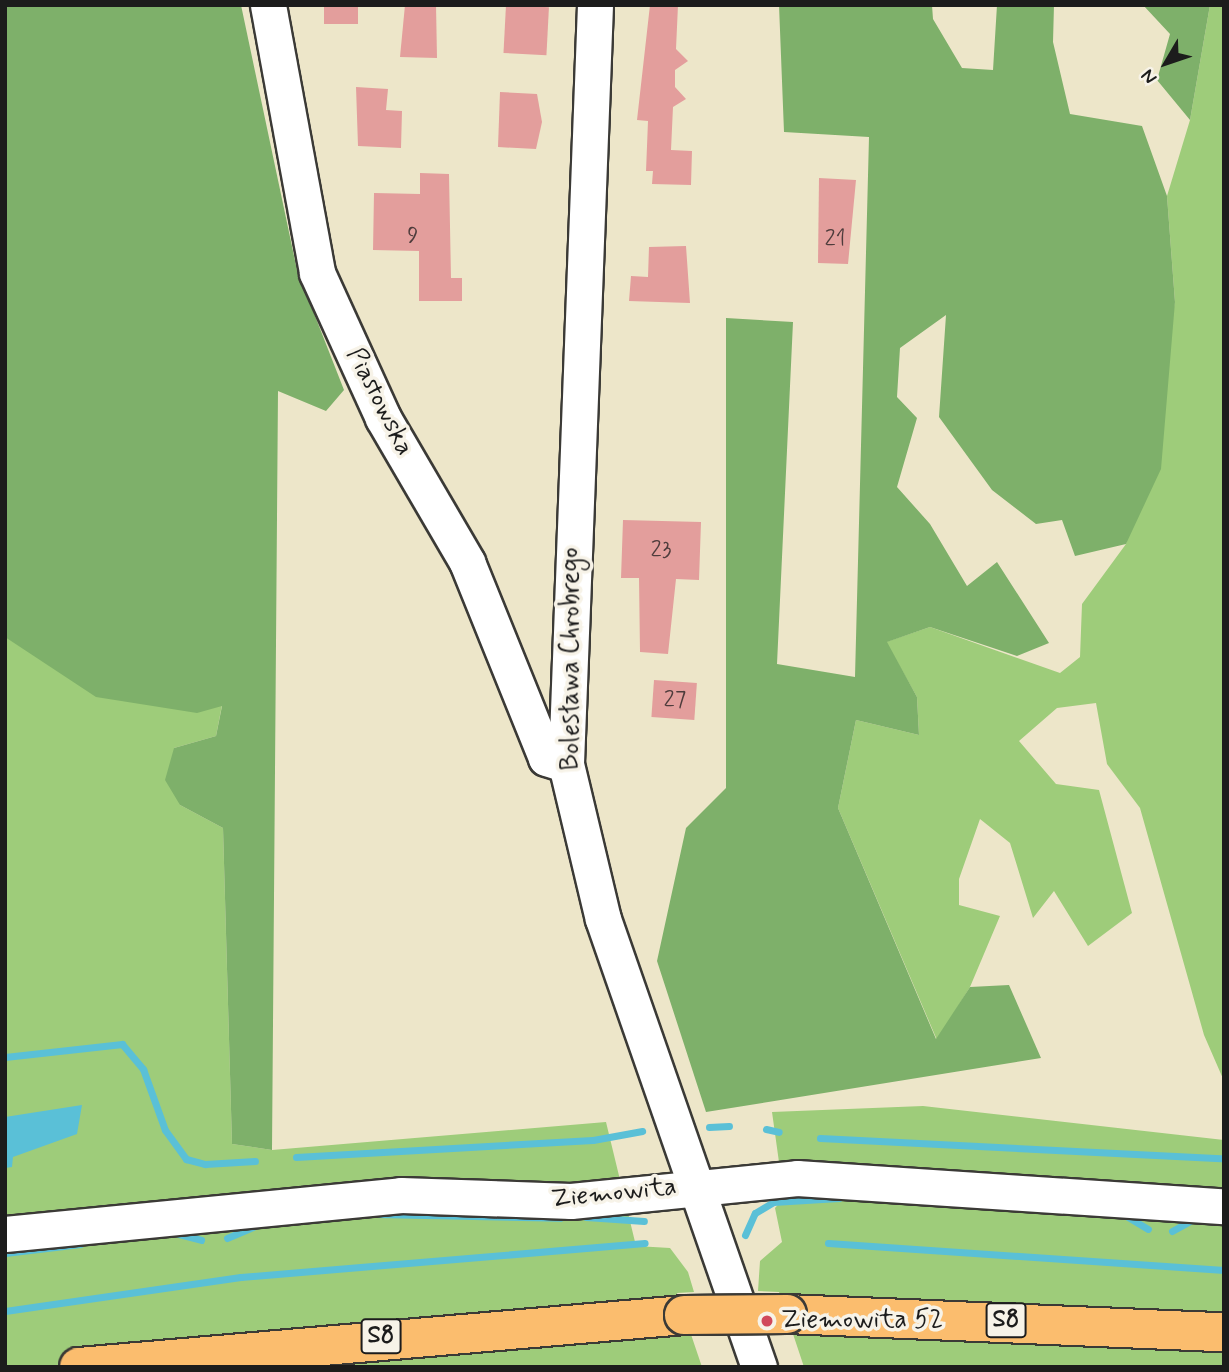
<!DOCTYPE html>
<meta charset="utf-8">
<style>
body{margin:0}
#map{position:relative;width:1229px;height:1372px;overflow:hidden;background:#ede6c9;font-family:Mynerve,sans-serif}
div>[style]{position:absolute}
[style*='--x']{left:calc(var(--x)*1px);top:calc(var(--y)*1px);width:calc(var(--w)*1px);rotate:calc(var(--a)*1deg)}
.green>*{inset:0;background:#9ecc7a}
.forest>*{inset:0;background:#7eb06a}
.water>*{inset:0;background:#5ac0d7}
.stream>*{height:7px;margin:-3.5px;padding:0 3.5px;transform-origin:3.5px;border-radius:3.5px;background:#5ac0d7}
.building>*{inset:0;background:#e39e9c;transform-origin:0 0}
.roads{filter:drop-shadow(2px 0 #3b3a36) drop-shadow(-2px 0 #3b3a36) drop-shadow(0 2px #3b3a36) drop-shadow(0 -2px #3b3a36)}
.minor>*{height:35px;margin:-17.5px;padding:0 17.5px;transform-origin:17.5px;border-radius:17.5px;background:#fff}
.highway>*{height:38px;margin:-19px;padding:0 19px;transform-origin:19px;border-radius:19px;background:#fbbd6e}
.bridges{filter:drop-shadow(2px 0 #3b3a36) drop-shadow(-2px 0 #3b3a36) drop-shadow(0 2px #3b3a36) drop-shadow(0 -2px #3b3a36)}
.highway-bridge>*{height:38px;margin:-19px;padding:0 19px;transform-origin:19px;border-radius:19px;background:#fbbd6e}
.dots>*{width:19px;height:19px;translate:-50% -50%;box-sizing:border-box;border:4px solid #f7f3e8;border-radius:50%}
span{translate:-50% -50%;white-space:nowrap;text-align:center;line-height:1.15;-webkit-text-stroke:7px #f7f3e8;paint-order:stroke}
.number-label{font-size:23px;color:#4e3c3c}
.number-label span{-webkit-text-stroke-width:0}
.shield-label span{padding:2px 5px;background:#f7f3e8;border:2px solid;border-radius:5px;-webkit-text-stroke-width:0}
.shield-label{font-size:24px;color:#1c1c1c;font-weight:700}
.street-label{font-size:26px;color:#1c1c1c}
.poi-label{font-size:26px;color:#1c1c1c}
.left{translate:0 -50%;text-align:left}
.frame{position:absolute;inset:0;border:7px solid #1c1c1c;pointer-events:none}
.north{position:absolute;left:1131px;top:28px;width:70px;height:70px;-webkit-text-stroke:5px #f7f3e8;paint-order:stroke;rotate:231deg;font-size:19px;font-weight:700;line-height:28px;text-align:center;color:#1c1c1c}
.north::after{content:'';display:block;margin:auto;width:24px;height:32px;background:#1c1c1c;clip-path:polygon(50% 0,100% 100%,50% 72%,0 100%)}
</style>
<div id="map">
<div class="green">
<div style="clip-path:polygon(1210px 5px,1224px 5px,1224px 1081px,1204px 1035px,1140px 808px,1107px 764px,1096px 703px,1057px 708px,1019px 741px,1056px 784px,1099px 790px,1132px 913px,1088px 946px,1054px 891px,1033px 918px,1010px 843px,980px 819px,959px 879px,959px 905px,1000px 916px,970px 987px,937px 1040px,838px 808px,856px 720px,919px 735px,917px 697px,886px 642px,930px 627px,1060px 673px,1080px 657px,1082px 604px,1126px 544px,1175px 302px,1167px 196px,1190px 120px)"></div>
<div style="clip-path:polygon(5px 637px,222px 705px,216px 736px,174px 748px,180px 805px,223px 828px,232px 1144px,272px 1150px,606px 1122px,636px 1246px,670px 1248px,688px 1272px,694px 1292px,677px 1293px,702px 1367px,5px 1367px)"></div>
<div style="clip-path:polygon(923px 1106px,1224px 1140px,1224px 1367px,804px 1367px,779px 1292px,758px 1291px,760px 1261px,782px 1242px,775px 1208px,784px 1198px,772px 1112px)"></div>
</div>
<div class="forest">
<div style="clip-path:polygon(5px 5px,241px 5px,297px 270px,344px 390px,326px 411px,278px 391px,272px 1150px,232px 1144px,223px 828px,180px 805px,165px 780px,174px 748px,216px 736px,222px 706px,197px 713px,96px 697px,5px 637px)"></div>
<div style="clip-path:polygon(779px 5px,932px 5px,933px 19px,962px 68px,993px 70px,997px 5px,1054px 5px,1053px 42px,1070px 114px,1142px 126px,1167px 196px,1175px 302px,1161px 469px,1126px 544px,1075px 556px,1062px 520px,1036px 524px,992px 490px,939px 417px,946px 315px,900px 348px,897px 397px,917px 418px,897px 487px,930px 524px,967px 586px,997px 562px,1049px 643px,1017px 656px,930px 627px,887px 642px,917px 697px,919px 735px,856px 720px,838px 808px,936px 1039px,970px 987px,1009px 985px,1041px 1058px,706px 1112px,657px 961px,686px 828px,726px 788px,726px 318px,793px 322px,777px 664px,855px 677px,869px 137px,784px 132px)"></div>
<div style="clip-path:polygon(1143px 5px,1210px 5px,1190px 120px,1157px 80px,1170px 34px)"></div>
</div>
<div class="water">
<div style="clip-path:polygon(82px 1105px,77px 1134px,13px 1157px,12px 1167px,5px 1168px,5px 1117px)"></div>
</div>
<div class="stream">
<div style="--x:5;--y:1057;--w:118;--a:-6.3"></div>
<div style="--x:122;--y:1044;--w:33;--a:50"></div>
<div style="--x:143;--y:1069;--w:65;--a:70.2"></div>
<div style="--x:165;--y:1130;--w:36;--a:54"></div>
<div style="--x:186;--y:1159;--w:20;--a:15"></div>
<div style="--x:205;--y:1164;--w:50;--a:-3.4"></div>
<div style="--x:709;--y:1127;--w:20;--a:-3"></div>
<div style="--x:766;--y:1129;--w:13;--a:13"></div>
<div style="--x:820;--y:1138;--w:401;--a:2.9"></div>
<div style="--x:296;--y:1157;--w:297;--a:-3.3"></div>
<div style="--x:593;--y:1140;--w:50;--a:-10.4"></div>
<div style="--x:376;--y:1214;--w:184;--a:1.2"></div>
<div style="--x:1123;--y:1214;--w:29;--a:31"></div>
<div style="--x:586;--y:1217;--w:58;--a:3.9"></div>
<div style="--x:1172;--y:1231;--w:26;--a:-29"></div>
<div style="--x:175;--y:1233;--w:27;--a:15"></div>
<div style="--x:745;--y:1235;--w:24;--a:-66"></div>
<div style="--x:755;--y:1213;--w:21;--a:-31"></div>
<div style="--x:773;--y:1202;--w:66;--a:-3.5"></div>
<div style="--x:227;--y:1238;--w:28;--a:-23"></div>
<div style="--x:828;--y:1243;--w:397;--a:3.9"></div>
<div style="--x:5;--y:1253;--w:76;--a:-6.8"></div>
<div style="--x:5;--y:1311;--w:238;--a:-8.2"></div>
<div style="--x:241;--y:1277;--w:405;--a:-4.8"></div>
</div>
<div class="building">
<div style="left:324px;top:5px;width:34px;height:19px"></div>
<div style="clip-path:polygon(405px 5px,436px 5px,437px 58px,400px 57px)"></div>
<div style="left:506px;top:5px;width:43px;height:48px;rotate:3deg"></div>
<div style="clip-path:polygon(650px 5px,678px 5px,676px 49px,688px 61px,675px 70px,675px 87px,686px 99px,673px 107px,671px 150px,692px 151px,691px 185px,652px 184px,653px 171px,646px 171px,648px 121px,637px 120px)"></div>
<div style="clip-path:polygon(356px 87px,388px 89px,386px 110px,402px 111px,401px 148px,358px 146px)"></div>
<div style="clip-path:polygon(500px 92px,537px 94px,542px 122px,536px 149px,498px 147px)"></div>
<div style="clip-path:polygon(420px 173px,449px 174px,451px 278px,462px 278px,462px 301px,419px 301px,419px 251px,373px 250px,374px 193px,420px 194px)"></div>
<div style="clip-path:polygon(819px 178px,856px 180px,848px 264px,818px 263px)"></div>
<div style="clip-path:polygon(686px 246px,690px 303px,629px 301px,631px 276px,648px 277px,649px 247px)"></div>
<div style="clip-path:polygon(623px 520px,701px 522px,699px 580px,676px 579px,668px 654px,640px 652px,639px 578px,621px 578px)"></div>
<div style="left:654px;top:680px;width:43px;height:37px;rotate:4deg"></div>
</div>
<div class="roads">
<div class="minor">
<div style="--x:268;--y:5;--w:272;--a:79.6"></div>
<div style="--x:317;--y:273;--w:159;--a:65.5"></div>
<div style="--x:383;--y:418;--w:167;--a:59.7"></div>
<div style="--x:467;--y:562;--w:211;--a:68"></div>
<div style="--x:546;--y:758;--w:21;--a:17"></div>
<div style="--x:595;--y:5;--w:760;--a:92.19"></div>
<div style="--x:566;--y:764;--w:159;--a:76.6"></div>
<div style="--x:603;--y:919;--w:474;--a:70.8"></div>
<div style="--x:5;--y:1234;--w:398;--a:-5.6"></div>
<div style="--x:401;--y:1195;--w:170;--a:2"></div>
<div style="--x:571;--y:1201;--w:227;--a:-5.8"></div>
<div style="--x:797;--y:1178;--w:428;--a:3.8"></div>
</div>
<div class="highway">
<div style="--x:787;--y:1314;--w:437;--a:2.4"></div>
<div style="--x:79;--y:1367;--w:607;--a:-4.91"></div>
</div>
</div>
<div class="bridges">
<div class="highway-bridge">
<div style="--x:684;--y:1315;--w:103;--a:-0.6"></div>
</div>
</div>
<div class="dots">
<div style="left:767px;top:1321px;background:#d1495b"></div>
</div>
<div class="number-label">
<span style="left:413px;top:236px">9</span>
<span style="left:835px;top:239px">21</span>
<span style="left:661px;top:550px">23</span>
<span style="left:675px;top:700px">27</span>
</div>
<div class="shield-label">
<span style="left:1006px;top:1320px">S8</span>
<span style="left:381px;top:1336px">S8</span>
</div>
<div class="street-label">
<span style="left:379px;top:402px;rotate:63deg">Piastowska</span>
<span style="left:572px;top:659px;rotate:-90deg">Bolesława Chrobrego</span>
<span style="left:614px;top:1194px;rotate:-6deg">Ziemowita</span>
</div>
<div class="poi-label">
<span class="left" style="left:781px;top:1321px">Ziemowita 52</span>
</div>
<div class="frame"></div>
<div class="north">N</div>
</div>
